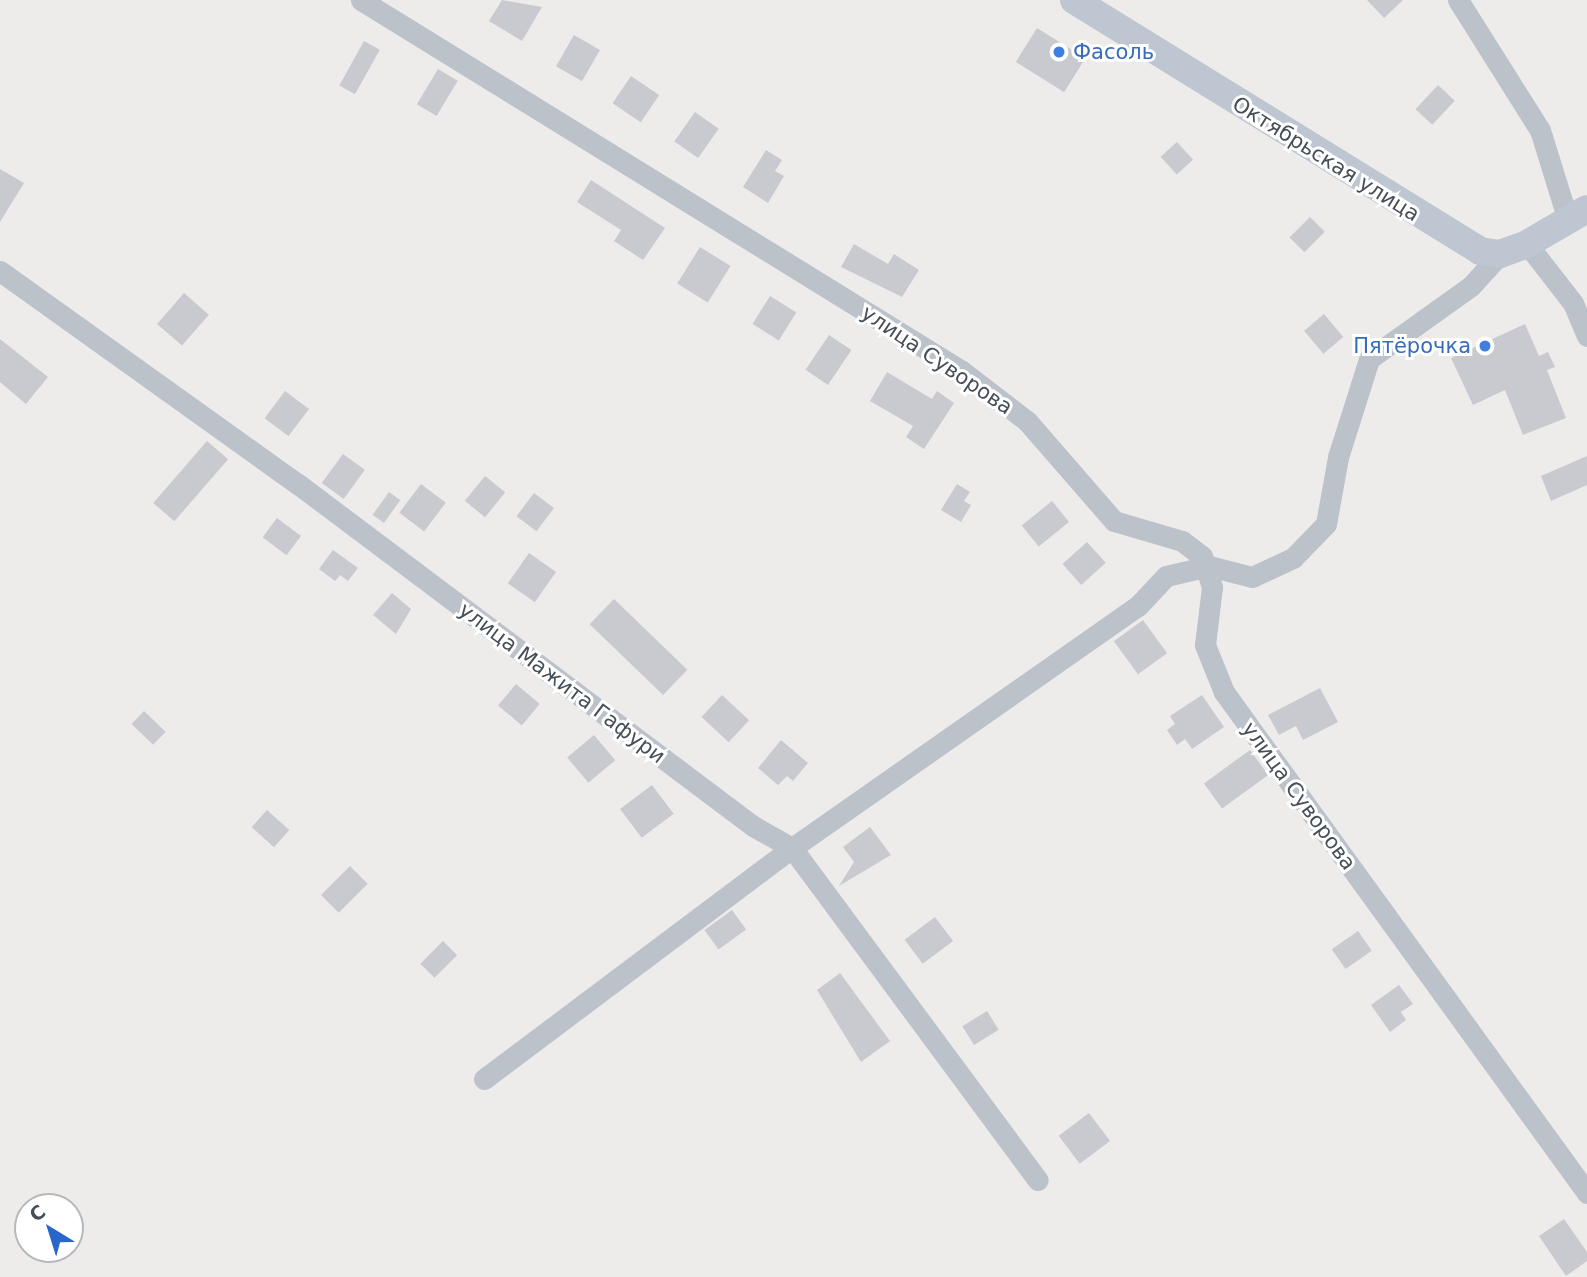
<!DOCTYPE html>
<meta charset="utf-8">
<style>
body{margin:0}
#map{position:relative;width:1587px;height:1277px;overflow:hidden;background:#eeebeb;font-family:"DejaVu Sans",sans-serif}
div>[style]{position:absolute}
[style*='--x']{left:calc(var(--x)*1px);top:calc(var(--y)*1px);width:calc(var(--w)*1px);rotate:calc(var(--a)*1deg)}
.building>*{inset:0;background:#c9cad0;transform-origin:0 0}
.street>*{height:21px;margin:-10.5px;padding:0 10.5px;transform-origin:10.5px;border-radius:10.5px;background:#bbc2ca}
.secondary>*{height:28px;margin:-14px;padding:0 14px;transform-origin:14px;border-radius:14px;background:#bdc6d1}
.dots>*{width:19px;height:19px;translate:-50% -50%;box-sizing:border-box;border:4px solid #fff;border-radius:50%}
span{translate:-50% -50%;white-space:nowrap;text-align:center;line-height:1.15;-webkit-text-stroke:6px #fff;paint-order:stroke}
.shop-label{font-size:21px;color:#366cbe}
.left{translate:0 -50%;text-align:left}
.right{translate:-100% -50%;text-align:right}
.street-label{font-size:21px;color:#464e57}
.north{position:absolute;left:14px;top:1193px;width:70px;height:70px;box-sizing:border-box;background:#fff;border:2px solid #b5b8bc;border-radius:50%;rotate:322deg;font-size:19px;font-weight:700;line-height:28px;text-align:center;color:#464e57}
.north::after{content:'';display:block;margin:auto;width:24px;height:32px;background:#2966cb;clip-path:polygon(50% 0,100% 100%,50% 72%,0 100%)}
</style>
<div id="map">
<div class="building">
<div style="clip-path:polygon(502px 0,542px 7px,522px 41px,489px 21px)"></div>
<div style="clip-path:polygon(1367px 0,1403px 0,1384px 18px)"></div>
<div style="left:1037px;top:28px;width:57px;height:40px;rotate:32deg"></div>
<div style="left:574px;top:35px;width:30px;height:36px;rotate:30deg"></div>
<div style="left:364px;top:41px;width:18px;height:51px;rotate:29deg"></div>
<div style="left:438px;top:69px;width:23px;height:41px;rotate:31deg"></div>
<div style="left:631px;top:76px;width:34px;height:33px;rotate:34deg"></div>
<div style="left:1438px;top:85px;width:23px;height:33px;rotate:43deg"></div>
<div style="left:695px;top:112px;width:29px;height:36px;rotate:35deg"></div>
<div style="left:1177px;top:142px;width:24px;height:22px;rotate:48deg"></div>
<div style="clip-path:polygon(766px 150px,782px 160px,775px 171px,784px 176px,768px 203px,743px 187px)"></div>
<div style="clip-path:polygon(0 169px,24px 183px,0 222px)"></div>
<div style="clip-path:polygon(591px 180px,665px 228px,643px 260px,614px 241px,621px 230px,577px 202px)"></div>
<div style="left:1310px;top:217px;width:21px;height:29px;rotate:45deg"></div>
<div style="clip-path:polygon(854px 244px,888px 264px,894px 254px,919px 270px,902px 297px,841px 267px)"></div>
<div style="left:700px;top:247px;width:36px;height:43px;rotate:32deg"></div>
<div style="left:184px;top:293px;width:33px;height:41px;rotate:41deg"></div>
<div style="left:770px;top:296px;width:31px;height:33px;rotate:32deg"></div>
<div style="left:1324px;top:314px;width:30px;height:26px;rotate:50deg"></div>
<div style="clip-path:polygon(1525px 324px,1539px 356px,1548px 352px,1555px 367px,1547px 370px,1566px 418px,1523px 435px,1505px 390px,1473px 405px,1451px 358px)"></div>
<div style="left:829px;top:335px;width:27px;height:42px;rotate:34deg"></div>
<div style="clip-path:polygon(0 339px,48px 377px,26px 404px,0 382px)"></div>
<div style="clip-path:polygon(887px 372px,932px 399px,937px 391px,954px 403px,924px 449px,906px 437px,913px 426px,870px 401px)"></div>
<div style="left:285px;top:391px;width:30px;height:34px;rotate:37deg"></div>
<div style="left:207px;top:441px;width:28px;height:82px;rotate:41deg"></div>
<div style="left:343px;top:454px;width:27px;height:36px;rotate:36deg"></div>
<div style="clip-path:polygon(1587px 456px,1587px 485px,1551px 501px,1541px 476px)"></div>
<div style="left:485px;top:476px;width:26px;height:32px;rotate:39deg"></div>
<div style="left:421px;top:484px;width:31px;height:36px;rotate:37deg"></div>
<div style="clip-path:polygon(957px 484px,970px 492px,964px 501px,971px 505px,961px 522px,941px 510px)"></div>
<div style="left:389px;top:492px;width:14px;height:28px;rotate:36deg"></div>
<div style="left:534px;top:493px;width:25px;height:29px;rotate:37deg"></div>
<div style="left:1052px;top:501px;width:27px;height:39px;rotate:51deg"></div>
<div style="left:277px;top:518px;width:30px;height:24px;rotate:37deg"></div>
<div style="left:1087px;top:542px;width:28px;height:33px;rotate:48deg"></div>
<div style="clip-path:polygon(333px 550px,358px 568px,348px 581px,340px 575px,335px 581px,319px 569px)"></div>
<div style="left:529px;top:553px;width:33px;height:37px;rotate:35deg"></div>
<div style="clip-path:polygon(392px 593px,411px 609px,396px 634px,373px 615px)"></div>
<div style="left:614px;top:599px;width:102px;height:35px;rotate:44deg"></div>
<div style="left:1143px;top:620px;width:41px;height:36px;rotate:54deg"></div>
<div style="left:516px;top:684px;width:31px;height:28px;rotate:40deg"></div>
<div style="clip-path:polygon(1320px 688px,1338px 722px,1303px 740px,1296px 726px,1279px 735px,1268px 715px)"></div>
<div style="left:722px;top:695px;width:37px;height:30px;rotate:43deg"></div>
<div style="clip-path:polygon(1202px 695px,1224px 727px,1192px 749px,1185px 739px,1177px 745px,1167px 730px,1175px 724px,1170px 716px)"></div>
<div style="left:144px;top:711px;width:30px;height:18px;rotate:44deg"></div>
<div style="left:594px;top:735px;width:33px;height:35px;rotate:50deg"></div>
<div style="clip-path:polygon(781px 740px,808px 763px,793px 781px,787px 776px,778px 785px,758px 768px)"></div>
<div style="left:1250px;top:750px;width:31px;height:57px;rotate:54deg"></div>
<div style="left:652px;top:785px;width:36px;height:40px;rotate:53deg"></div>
<div style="left:267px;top:810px;width:30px;height:23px;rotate:42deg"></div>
<div style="clip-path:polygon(870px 827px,891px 855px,839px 886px,854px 862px,843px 847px)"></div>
<div style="left:350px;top:866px;width:25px;height:41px;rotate:45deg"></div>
<div style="left:732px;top:910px;width:24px;height:34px;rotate:54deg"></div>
<div style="left:935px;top:917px;width:30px;height:38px;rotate:53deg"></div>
<div style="left:1358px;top:931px;width:24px;height:32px;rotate:55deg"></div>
<div style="left:443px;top:941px;width:20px;height:32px;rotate:45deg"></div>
<div style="clip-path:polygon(840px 973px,890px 1041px,861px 1062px,817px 990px)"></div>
<div style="clip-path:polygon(1399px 985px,1413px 1004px,1401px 1012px,1406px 1020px,1390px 1032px,1371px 1005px)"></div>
<div style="left:987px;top:1011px;width:22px;height:29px;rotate:58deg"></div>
<div style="left:1089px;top:1113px;width:35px;height:38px;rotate:53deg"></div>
<div style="clip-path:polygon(1564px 1219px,1587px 1252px,1587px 1261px,1566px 1276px,1539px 1236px)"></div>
</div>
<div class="street">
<div style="--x:361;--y:0;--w:706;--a:31.69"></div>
<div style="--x:962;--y:371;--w:82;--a:37.6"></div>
<div style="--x:1027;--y:421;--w:133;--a:49"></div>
<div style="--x:1114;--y:521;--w:71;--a:16.4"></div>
<div style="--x:1182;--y:541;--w:25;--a:37"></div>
<div style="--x:1202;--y:556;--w:33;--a:72"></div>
<div style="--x:1212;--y:587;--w:58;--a:96.9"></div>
<div style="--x:1205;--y:645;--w:51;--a:68"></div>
<div style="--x:1224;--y:692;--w:619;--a:54.07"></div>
<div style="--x:1458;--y:0;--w:154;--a:57.8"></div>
<div style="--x:1540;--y:130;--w:91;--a:72.8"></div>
<div style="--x:1527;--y:244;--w:75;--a:52.1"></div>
<div style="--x:1573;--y:303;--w:36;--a:67"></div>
<div style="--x:0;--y:271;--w:366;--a:35.6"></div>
<div style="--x:298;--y:484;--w:569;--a:36.93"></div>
<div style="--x:753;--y:826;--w:45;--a:29.4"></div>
<div style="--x:792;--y:848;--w:413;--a:53.5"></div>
<div style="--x:484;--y:1079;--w:385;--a:-36.9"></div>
<div style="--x:792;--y:848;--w:422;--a:-35"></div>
<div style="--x:1138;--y:606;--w:41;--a:-47"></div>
<div style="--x:1166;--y:576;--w:44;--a:-13.1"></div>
<div style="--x:1209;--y:566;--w:44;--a:14.3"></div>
<div style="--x:1252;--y:577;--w:45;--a:-24.9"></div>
<div style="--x:1293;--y:558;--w:47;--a:-45.9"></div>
<div style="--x:1326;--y:524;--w:68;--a:-79.8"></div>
<div style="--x:1338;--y:457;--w:103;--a:-72.4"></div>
<div style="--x:1369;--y:359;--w:125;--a:-35.6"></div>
<div style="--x:1471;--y:286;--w:43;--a:-47.8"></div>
</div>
<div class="secondary">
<div style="--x:1074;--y:0;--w:477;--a:31.7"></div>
<div style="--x:1480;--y:251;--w:20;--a:9"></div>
<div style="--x:1500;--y:254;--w:29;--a:-20"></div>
<div style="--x:1527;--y:244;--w:69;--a:-30.3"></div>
</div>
<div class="dots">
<div style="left:1059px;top:52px;background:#3f7fe0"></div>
<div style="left:1485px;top:346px;background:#3f7fe0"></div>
</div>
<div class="shop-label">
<span class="left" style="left:1073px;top:52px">Фасоль</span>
<span class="right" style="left:1471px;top:346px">Пятёрочка</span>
</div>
<div class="street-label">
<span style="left:1326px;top:159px;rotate:32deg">Октябрьская улица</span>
<span style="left:937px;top:360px;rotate:34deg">улица Суворова</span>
<span style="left:562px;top:683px;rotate:37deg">улица Мажита Гафури</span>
<span style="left:1299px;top:796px;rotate:54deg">улица Суворова</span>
</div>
<div class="north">С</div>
</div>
